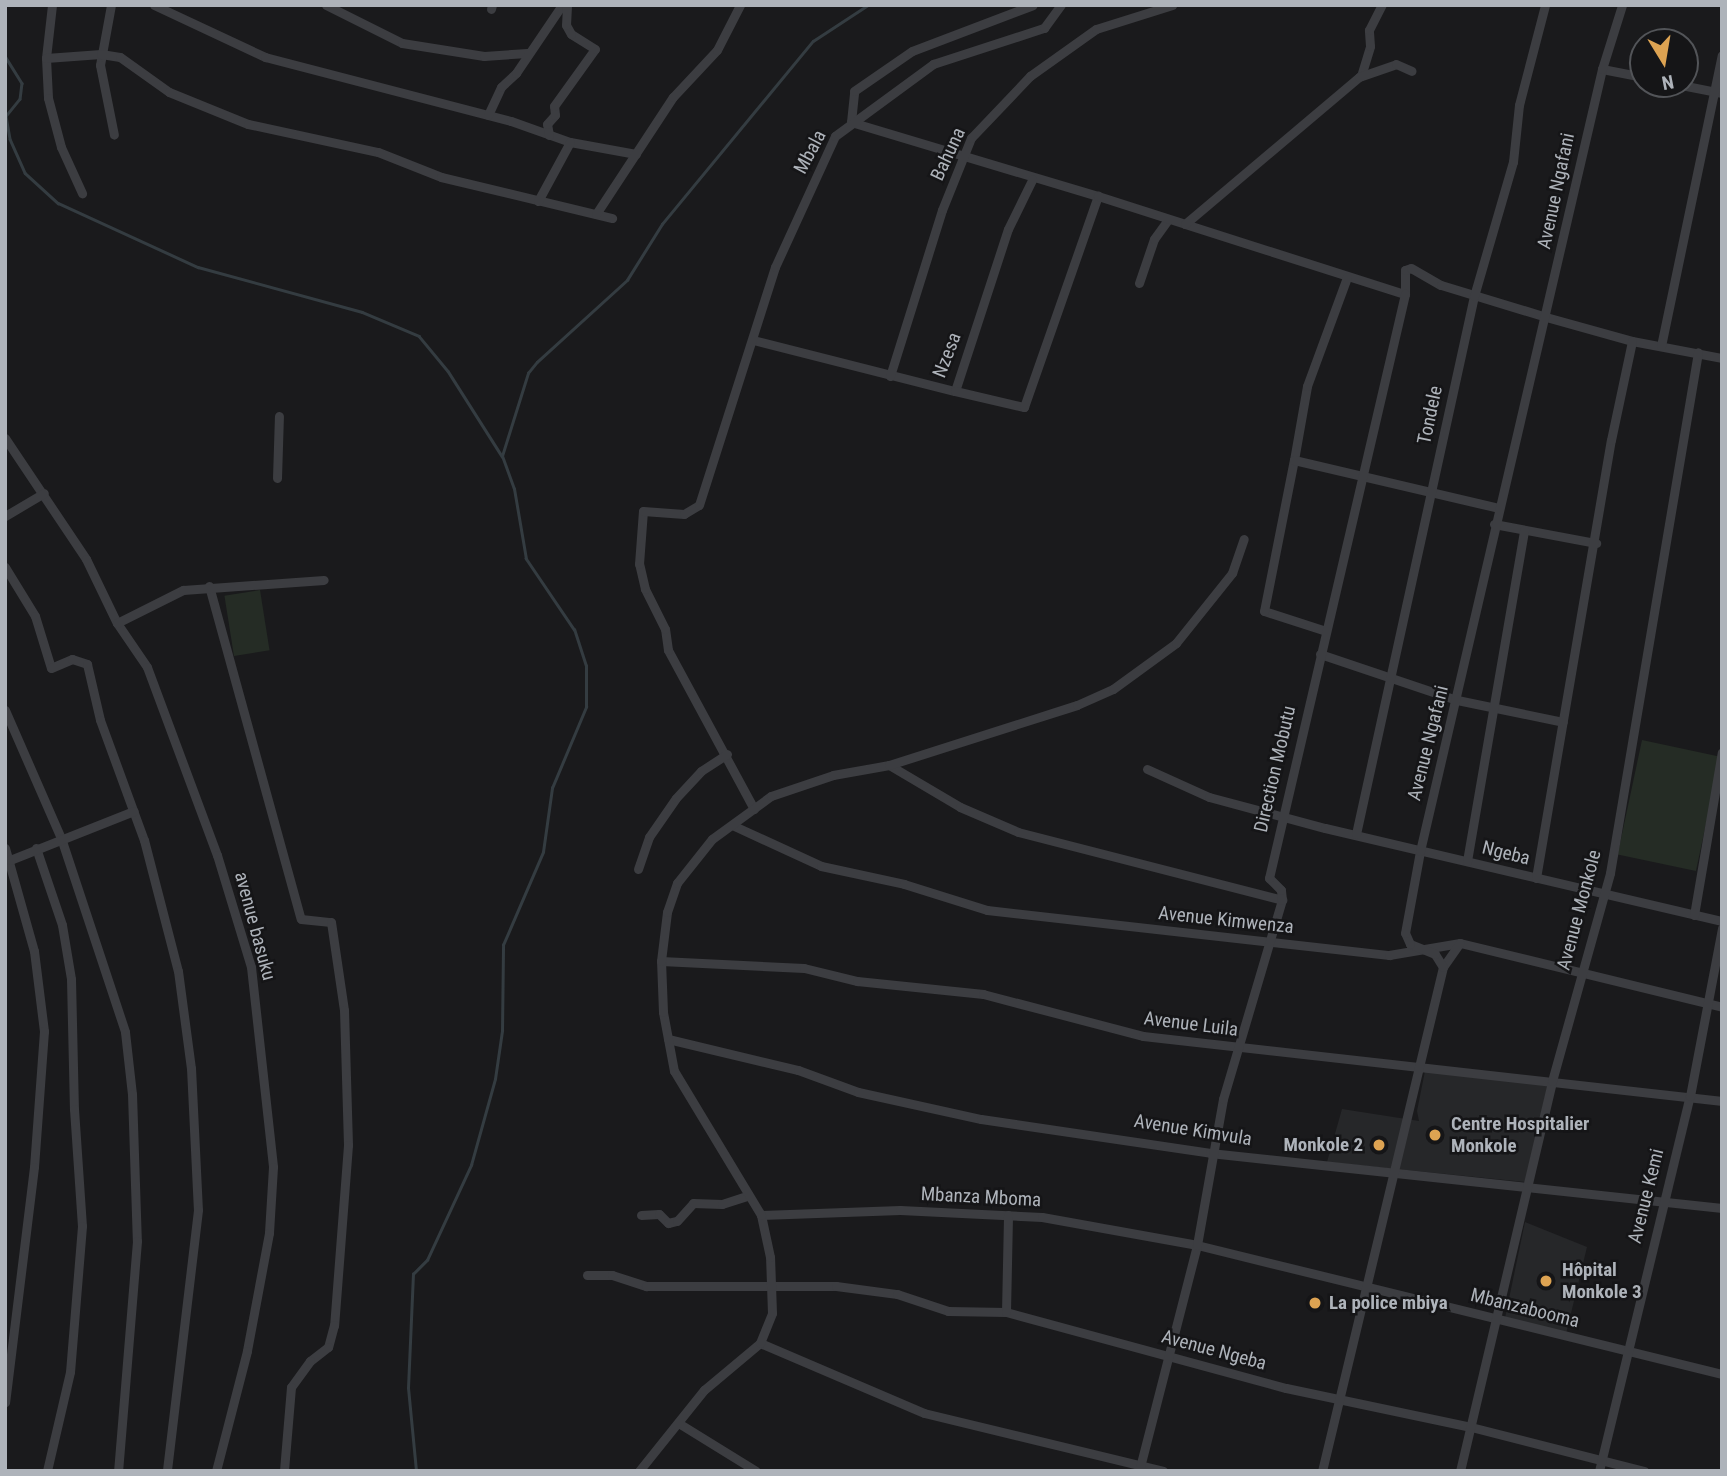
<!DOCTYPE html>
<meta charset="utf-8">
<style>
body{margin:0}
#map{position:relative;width:1727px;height:1476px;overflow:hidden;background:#1a1a1c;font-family:"Roboto Condensed",sans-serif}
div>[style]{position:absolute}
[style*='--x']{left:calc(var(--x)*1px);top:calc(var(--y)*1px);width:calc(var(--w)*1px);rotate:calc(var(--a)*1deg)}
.built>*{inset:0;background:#262729}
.green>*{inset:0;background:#252c25;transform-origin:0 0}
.stream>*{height:2.5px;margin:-1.25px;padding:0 1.25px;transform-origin:1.25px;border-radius:1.25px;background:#343c41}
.street>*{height:9px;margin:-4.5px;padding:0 4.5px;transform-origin:4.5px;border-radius:4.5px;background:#3c3d41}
.dots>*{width:19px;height:19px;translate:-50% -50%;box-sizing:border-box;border:4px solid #151517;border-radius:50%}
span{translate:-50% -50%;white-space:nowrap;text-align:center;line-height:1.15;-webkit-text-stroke:5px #151517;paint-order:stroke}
.street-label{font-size:19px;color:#aeb3ba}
.poi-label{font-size:19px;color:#aeb3ba;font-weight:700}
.left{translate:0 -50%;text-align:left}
.right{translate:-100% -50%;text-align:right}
.frame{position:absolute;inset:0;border:7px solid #aeb3ba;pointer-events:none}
.north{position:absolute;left:1629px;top:28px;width:70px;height:70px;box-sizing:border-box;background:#151517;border:2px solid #525458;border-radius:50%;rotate:169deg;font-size:19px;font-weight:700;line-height:28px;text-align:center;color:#aeb3ba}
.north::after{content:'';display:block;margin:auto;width:24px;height:32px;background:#dda352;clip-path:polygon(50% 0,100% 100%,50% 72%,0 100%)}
</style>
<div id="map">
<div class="built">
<div style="clip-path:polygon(1425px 1071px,1548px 1084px,1525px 1182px,1327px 1162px,1342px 1109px,1419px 1121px,1417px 1111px)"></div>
<div style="clip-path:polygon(1525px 1222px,1587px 1247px,1566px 1334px,1505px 1318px)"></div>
</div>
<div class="green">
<div style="left:260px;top:590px;width:61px;height:36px;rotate:81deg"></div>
<div style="left:1642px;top:740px;width:80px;height:117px;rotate:12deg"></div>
</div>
<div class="stream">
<div style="--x:5;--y:56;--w:32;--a:58"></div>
<div style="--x:22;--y:83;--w:16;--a:97"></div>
<div style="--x:20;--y:99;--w:22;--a:129"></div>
<div style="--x:6;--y:116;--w:23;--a:80"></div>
<div style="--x:10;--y:139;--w:37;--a:66"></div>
<div style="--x:25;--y:173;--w:45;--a:42.3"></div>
<div style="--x:58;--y:203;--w:154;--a:24.6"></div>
<div style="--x:198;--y:267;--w:170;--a:15.3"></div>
<div style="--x:362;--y:312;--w:62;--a:22.8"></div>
<div style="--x:419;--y:336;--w:45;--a:50.4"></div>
<div style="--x:448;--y:371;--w:101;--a:57.6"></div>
<div style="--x:416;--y:1471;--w:83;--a:-95.5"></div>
<div style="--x:408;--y:1388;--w:114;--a:-87.5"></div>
<div style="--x:413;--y:1274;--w:20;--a:-45"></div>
<div style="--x:427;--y:1260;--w:105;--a:-65.1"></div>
<div style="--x:471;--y:1165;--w:89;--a:-74.4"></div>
<div style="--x:495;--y:1079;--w:49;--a:-81.7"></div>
<div style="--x:502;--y:1031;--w:86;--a:-89.3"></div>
<div style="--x:503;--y:945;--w:101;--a:-66.7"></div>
<div style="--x:543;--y:852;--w:65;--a:-82"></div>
<div style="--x:552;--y:788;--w:88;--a:-67.2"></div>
<div style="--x:586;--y:707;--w:41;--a:-90"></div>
<div style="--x:586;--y:666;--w:38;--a:-108"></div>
<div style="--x:574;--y:630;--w:86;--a:-124.1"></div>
<div style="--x:526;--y:559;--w:71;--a:-99.7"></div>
<div style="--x:514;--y:489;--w:35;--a:-110"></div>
<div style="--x:502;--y:456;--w:87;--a:-72.6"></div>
<div style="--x:528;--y:373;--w:14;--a:-51"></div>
<div style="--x:537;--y:362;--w:122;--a:-42.3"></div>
<div style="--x:627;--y:280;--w:66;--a:-58"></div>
<div style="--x:662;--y:224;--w:237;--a:-50.5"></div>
<div style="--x:813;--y:41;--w:66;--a:-33.2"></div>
</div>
<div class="street">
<div style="--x:52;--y:5;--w:53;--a:96.5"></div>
<div style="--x:46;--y:58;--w:40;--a:87.1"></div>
<div style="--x:48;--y:98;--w:51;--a:75.1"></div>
<div style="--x:61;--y:147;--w:51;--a:65.5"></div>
<div style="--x:111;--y:5;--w:61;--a:100.4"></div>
<div style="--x:100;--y:65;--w:71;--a:78.7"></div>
<div style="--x:154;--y:5;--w:123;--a:25.1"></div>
<div style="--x:265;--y:57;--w:254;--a:14.6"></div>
<div style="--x:511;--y:121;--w:63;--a:19.6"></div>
<div style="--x:570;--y:142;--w:67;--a:10.3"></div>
<div style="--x:326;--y:5;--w:85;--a:26.6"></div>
<div style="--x:402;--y:43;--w:83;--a:9"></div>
<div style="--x:484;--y:56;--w:43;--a:-4"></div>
<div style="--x:491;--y:9;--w:4;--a:-76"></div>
<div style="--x:46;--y:58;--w:55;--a:-4.2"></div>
<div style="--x:101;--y:54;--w:19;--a:9"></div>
<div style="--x:120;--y:57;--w:60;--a:35.5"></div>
<div style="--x:169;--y:92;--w:85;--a:22.1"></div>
<div style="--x:248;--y:124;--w:133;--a:12.2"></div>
<div style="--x:378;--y:152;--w:68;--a:21.6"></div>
<div style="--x:441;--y:177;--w:176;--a:13.5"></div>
<div style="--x:1602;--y:69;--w:42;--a:11"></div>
<div style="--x:1361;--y:76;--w:31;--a:-73"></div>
<div style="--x:1370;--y:46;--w:16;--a:-94"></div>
<div style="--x:1369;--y:30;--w:28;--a:-63"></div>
<div style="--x:1676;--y:84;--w:47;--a:11.1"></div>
<div style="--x:488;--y:115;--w:31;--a:-65"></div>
<div style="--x:501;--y:87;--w:21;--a:-43"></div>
<div style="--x:516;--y:73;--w:82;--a:-55.9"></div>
<div style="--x:851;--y:122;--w:258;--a:16.7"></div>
<div style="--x:851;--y:122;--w:31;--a:-84"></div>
<div style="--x:854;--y:91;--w:70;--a:-34.6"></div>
<div style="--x:912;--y:51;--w:129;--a:-20.8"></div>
<div style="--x:549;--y:135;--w:11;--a:-100"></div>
<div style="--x:547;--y:124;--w:12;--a:-48"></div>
<div style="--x:555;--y:115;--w:9;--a:-96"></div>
<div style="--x:554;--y:106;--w:70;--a:-54.3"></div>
<div style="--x:595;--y:49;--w:28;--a:-148"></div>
<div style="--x:571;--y:34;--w:10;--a:-119"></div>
<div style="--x:566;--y:25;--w:20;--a:-87"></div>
<div style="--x:538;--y:201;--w:67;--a:-61.5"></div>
<div style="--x:596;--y:214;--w:140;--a:-56.7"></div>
<div style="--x:673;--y:97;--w:64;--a:-46.9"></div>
<div style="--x:717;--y:50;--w:51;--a:-62.9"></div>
<div style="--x:1185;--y:224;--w:231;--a:17.7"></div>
<div style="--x:1405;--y:294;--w:24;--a:-90"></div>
<div style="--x:1405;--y:270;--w:6;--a:-18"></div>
<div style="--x:1411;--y:268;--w:34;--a:30"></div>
<div style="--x:1441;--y:285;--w:110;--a:16.9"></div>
<div style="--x:1546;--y:317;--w:89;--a:15.6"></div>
<div style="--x:1632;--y:341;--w:92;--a:10.7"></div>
<div style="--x:1139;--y:283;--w:46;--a:-71.2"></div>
<div style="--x:1154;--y:239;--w:22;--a:-54"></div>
<div style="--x:753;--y:340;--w:208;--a:14.2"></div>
<div style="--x:955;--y:391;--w:170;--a:-71.9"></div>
<div style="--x:1008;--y:229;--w:55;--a:-63.9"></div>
<div style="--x:1661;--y:346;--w:297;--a:-78.2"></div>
<div style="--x:890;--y:376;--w:174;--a:-72.6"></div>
<div style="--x:942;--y:210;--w:78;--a:-68.1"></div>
<div style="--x:971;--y:138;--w:86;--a:-46.4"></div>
<div style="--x:1030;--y:76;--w:81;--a:-35.5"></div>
<div style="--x:1096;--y:29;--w:80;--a:-17.5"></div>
<div style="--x:955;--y:391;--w:71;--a:13.1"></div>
<div style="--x:1024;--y:407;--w:224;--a:-70.7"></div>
<div style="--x:1098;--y:196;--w:91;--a:17.8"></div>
<div style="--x:1185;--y:224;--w:228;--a:-40.2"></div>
<div style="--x:1359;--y:77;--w:39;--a:-19"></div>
<div style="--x:1396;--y:64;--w:17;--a:24"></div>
<div style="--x:5;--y:438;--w:146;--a:56.2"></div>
<div style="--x:86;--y:559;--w:71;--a:64.2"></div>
<div style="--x:117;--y:623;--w:53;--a:55.7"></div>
<div style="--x:147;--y:667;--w:201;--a:69.6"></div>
<div style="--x:217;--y:855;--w:117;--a:73.1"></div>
<div style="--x:251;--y:967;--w:201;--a:83.7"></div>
<div style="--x:273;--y:1167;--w:66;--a:93.5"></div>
<div style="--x:269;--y:1233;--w:120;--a:100.6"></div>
<div style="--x:247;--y:1351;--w:124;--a:104.5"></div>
<div style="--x:1294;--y:460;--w:75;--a:-80"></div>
<div style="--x:1307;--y:386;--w:116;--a:-69.8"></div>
<div style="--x:277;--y:478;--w:62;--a:-88.2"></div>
<div style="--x:5;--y:516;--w:45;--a:-30.5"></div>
<div style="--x:1494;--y:524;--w:104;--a:10.6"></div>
<div style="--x:5;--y:567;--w:57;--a:58.5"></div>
<div style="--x:35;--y:616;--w:54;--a:72.9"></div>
<div style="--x:51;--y:668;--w:23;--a:-23"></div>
<div style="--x:72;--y:659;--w:16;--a:18"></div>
<div style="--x:87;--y:664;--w:57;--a:76.9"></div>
<div style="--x:100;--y:720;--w:128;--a:69.9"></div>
<div style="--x:144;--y:840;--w:135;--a:75.5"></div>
<div style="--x:178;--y:971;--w:98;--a:82.4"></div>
<div style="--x:191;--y:1068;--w:142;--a:87.2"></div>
<div style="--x:198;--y:1210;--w:263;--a:96.8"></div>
<div style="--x:209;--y:586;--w:345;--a:74.6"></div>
<div style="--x:301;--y:919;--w:30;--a:6"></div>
<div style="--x:331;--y:922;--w:89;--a:81.6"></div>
<div style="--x:344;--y:1010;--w:135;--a:88.3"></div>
<div style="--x:348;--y:1145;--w:181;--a:94.4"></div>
<div style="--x:334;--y:1325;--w:23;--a:105"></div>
<div style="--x:328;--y:1347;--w:23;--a:142"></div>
<div style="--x:310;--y:1361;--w:32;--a:126"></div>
<div style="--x:291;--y:1387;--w:84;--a:94.8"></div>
<div style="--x:117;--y:623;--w:74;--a:-26.6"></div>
<div style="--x:183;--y:590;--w:141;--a:-4.1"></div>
<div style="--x:1326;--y:631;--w:65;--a:-162.1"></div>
<div style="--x:1264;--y:611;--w:154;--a:-78.8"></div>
<div style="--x:1294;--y:460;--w:210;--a:13.2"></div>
<div style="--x:1320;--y:654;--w:145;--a:18.6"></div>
<div style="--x:1457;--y:700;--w:108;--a:11.7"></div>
<div style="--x:5;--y:710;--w:140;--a:66.4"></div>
<div style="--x:61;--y:838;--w:204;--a:71.7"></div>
<div style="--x:125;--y:1032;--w:62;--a:83.6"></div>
<div style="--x:132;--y:1094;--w:147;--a:88.1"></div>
<div style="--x:137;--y:1241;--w:231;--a:94.7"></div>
<div style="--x:889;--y:765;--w:82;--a:30.6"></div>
<div style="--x:960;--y:807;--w:63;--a:23.3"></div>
<div style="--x:1018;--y:832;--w:273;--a:14.4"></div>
<div style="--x:1147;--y:769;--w:68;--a:24.3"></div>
<div style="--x:1209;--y:797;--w:120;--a:15"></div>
<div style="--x:1325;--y:828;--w:408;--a:13.2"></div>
<div style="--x:754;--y:809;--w:181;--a:-118.4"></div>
<div style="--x:668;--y:650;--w:21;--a:-98"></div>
<div style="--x:665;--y:629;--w:45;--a:-116.6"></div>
<div style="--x:645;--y:589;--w:26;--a:-103"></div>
<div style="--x:639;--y:564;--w:53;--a:-85.7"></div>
<div style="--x:643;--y:511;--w:41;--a:4.2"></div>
<div style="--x:684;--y:514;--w:17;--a:-31"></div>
<div style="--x:699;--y:505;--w:250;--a:-72.3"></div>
<div style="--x:775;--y:267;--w:144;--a:-65.4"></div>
<div style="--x:835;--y:136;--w:122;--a:-36.3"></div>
<div style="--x:933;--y:64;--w:117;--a:-18"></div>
<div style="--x:1044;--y:28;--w:29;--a:-54"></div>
<div style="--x:732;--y:825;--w:98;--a:24.7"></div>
<div style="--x:821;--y:866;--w:85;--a:12.2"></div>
<div style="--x:904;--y:884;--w:87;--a:17.4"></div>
<div style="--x:987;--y:910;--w:405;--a:6.4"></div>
<div style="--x:1389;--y:955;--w:72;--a:-9.6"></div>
<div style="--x:1460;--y:943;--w:270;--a:13.7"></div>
<div style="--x:1356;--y:834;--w:551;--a:-77.63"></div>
<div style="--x:1474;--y:296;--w:140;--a:-73.8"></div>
<div style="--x:1513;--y:162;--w:57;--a:-84"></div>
<div style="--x:1519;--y:105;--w:103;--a:-75.4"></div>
<div style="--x:5;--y:848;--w:107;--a:74.3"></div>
<div style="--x:34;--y:951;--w:81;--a:82.9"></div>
<div style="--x:44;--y:1031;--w:136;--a:94.2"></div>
<div style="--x:34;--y:1167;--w:237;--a:97"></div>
<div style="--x:36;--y:848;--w:81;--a:71.3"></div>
<div style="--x:62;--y:925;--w:55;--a:80.5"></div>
<div style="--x:71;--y:979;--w:130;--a:88.7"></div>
<div style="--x:74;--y:1109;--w:117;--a:86.1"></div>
<div style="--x:82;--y:1226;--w:146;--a:94.7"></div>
<div style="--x:70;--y:1372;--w:102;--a:103.1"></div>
<div style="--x:10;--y:860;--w:133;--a:-21.6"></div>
<div style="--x:1467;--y:861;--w:336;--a:-80.2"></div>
<div style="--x:638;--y:869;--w:34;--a:-71"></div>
<div style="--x:649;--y:837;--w:47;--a:-55.3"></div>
<div style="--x:676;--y:798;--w:37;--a:-47"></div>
<div style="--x:701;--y:771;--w:31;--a:-33"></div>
<div style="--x:1536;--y:878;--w:444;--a:-80.3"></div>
<div style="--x:1611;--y:440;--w:101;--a:-78"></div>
<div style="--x:1694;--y:915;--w:165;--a:-80.3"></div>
<div style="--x:661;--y:961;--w:143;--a:2.8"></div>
<div style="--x:804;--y:968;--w:55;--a:13.8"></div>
<div style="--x:857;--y:981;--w:127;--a:5.9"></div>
<div style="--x:983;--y:994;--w:165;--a:14.7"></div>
<div style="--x:1143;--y:1036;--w:583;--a:6.41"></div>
<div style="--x:1443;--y:967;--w:29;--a:-55"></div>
<div style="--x:668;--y:1039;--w:134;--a:13.4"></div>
<div style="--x:798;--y:1070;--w:64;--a:20.1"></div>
<div style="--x:858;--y:1092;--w:126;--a:12.4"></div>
<div style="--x:981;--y:1119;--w:232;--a:8.4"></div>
<div style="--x:1210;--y:1153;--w:515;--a:6.13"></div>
<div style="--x:641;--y:1215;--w:18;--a:-3"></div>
<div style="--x:659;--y:1214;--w:13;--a:45"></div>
<div style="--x:668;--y:1223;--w:9;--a:-13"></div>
<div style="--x:677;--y:1221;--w:24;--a:-48"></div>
<div style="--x:693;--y:1203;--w:29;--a:2"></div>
<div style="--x:722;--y:1204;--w:28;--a:-18"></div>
<div style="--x:761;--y:1215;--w:139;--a:-2.1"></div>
<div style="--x:900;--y:1210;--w:142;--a:2.8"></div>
<div style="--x:1042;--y:1217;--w:158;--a:10.2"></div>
<div style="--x:1197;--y:1245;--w:541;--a:13.8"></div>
<div style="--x:587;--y:1275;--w:25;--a:0"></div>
<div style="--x:612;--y:1275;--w:36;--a:18"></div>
<div style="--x:646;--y:1286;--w:190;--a:0"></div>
<div style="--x:836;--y:1286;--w:62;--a:7.5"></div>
<div style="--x:897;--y:1294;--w:54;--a:18.4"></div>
<div style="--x:948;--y:1311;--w:58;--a:1"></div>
<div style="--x:1006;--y:1312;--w:290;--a:15.2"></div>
<div style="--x:1286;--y:1388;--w:189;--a:11.9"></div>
<div style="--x:1471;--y:1427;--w:179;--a:14.3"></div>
<div style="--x:1006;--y:1312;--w:97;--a:-88.8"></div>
<div style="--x:760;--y:1343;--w:178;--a:23.1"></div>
<div style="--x:924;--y:1413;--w:246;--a:13.6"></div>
<div style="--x:680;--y:1424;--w:89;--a:31.7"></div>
<div style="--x:639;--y:1471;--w:104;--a:-51.3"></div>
<div style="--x:704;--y:1390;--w:73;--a:-40"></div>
<div style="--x:760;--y:1343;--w:32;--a:-68"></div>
<div style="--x:772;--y:1313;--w:56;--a:-92"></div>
<div style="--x:770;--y:1257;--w:43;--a:-102.1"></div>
<div style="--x:761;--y:1215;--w:168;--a:-121.1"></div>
<div style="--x:674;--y:1071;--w:60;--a:-100.6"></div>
<div style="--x:663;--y:1012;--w:51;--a:-92.2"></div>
<div style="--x:661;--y:961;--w:49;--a:-83"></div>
<div style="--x:667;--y:912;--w:31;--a:-71"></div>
<div style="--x:677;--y:883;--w:56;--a:-51.5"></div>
<div style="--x:712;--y:839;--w:73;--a:-36.1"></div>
<div style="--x:771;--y:796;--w:65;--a:-18.7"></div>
<div style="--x:833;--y:775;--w:57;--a:-10.1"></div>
<div style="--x:889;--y:765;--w:197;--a:-17.7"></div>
<div style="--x:1077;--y:705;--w:39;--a:-24"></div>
<div style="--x:1113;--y:689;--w:78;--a:-36.1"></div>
<div style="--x:1176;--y:643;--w:90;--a:-51.3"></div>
<div style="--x:1232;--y:573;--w:36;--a:-71"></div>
<div style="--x:1139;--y:1471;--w:233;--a:-75.6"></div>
<div style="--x:1197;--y:1245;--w:148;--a:-79.9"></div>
<div style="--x:1223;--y:1099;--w:208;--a:-73.5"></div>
<div style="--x:1282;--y:900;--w:10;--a:-96"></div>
<div style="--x:1281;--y:890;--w:17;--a:-135"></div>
<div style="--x:1269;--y:878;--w:600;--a:-76.89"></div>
<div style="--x:1322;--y:1471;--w:518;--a:-76.5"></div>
<div style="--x:1443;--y:967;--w:15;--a:-122"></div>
<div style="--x:1435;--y:954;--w:27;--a:-158"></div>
<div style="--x:1410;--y:944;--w:12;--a:-114"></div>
<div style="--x:1405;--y:933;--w:83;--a:-79.6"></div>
<div style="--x:1420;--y:851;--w:803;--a:-76.9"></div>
<div style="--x:1602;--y:69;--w:67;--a:-72.6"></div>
<div style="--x:1460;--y:1471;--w:401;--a:-76.7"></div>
<div style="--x:1552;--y:1081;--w:216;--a:-74.4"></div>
<div style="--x:1610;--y:873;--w:528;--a:-80.41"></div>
<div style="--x:1599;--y:1471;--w:386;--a:-76.4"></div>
<div style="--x:1690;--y:1096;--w:171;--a:-79.2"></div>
</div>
<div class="dots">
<div style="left:1435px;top:1135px;background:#dda352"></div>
<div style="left:1379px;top:1145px;background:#dda352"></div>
<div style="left:1546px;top:1281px;background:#dda352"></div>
<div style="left:1315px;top:1303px;background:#dda352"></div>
</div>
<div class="street-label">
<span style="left:810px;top:152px;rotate:-62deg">Mbala</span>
<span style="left:948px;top:154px;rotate:-65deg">Bahuna</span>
<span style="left:1556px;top:191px;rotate:-78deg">Avenue Ngafani</span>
<span style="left:947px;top:355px;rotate:-69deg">Nzesa</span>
<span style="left:1430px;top:415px;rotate:-78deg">Tondele</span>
<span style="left:1428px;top:743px;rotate:-76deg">Avenue Ngafani</span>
<span style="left:1275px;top:769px;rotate:-77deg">Direction Mobutu</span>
<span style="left:1506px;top:853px;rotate:14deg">Ngeba</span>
<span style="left:1579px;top:910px;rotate:-75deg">Avenue Monkole</span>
<span style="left:1226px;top:920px;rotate:6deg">Avenue Kimwenza</span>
<span style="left:255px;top:926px;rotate:75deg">avenue basuku</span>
<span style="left:1191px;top:1024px;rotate:7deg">Avenue Luila</span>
<span style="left:1193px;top:1130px;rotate:9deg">Avenue Kimvula</span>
<span style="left:1646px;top:1196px;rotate:-76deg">Avenue Kemi</span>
<span style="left:981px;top:1197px;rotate:3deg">Mbanza Mboma</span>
<span style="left:1525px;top:1308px;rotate:14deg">Mbanzabooma</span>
<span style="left:1214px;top:1350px;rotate:15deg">Avenue Ngeba</span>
</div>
<div class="poi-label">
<span class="left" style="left:1451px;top:1135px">Centre Hospitalier<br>Monkole</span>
<span class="right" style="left:1363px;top:1145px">Monkole 2</span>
<span class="left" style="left:1562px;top:1281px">Hôpital<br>Monkole 3</span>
<span class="left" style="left:1329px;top:1303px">La police mbiya</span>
</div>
<div class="frame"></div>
<div class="north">N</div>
</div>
